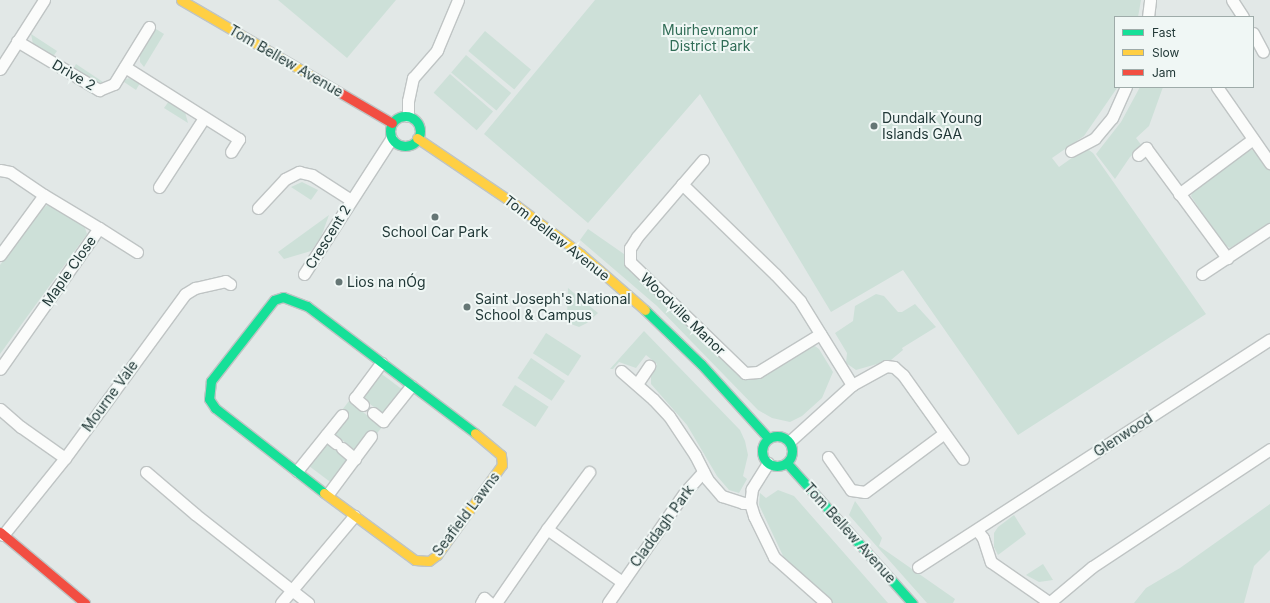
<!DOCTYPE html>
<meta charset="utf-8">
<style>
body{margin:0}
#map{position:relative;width:1270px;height:603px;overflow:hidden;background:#e2e8e7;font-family:Inter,sans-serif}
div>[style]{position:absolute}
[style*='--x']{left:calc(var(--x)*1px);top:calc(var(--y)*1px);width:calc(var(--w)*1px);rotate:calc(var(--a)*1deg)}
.green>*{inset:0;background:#cde0d8;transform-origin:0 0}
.roads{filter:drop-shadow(1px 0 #bfc4c4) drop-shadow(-1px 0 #bfc4c4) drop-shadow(0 1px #bfc4c4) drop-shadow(0 -1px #bfc4c4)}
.street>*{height:11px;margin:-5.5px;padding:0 5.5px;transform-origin:5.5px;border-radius:5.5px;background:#fbfcfb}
.fast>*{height:9px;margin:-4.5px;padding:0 4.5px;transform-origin:4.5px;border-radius:4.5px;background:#16e098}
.fast>.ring{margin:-4.5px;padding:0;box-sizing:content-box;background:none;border:9px solid #16e098;border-radius:50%}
.slow>*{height:9px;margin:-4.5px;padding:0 4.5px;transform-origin:4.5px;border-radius:4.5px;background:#ffcf43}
.jam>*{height:9px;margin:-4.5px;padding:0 4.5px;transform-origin:4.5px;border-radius:4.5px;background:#f24e42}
.dots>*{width:11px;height:11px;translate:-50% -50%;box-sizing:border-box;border:2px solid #f0f7f5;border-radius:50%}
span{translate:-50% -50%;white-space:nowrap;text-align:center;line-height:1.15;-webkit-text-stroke:4px #f0f7f5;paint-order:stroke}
.park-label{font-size:14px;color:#306c56}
.street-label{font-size:14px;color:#223938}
.poi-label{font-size:14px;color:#223938}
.left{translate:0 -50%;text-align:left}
.legend{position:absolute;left:1114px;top:16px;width:140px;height:72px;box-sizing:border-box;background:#f0f7f5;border:1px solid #9eaba9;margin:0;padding:5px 7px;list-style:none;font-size:12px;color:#223938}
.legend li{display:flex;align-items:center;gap:8px;height:20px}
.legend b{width:20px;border:1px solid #9eaba9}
</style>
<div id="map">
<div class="green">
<div style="clip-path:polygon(278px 0,396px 0,347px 58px)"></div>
<div style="clip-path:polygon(595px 0,1141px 0,1138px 17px,1115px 17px,1117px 88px,1084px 136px,1052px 158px,1059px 167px,1086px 148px,1093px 153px,1206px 314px,1018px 435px,903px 270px,831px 312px,700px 94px,588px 223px,484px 134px)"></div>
<div style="clip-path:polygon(156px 29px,164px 34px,144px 67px,140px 62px,140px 55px)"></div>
<div style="left:485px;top:31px;width:60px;height:26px;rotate:40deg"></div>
<div style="clip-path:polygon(31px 34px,57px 51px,52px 58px,33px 44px)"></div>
<div style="left:466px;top:55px;width:59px;height:23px;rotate:40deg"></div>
<div style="clip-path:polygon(76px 64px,103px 82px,98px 84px,72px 71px)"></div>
<div style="left:450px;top:74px;width:57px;height:25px;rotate:41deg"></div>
<div style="clip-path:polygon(130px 78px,140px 83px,136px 90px,121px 80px)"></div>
<div style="clip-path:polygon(1140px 87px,1163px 87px,1149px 126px,1136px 138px,1142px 146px,1130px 157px,1115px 179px,1096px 154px,1121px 122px)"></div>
<div style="clip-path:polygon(169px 101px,185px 112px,188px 123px,164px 108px)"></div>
<div style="clip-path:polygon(1252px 150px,1257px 152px,1270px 170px,1270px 223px,1230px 248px,1222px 243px,1191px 196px,1193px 191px,1246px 151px)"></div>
<div style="clip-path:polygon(302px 182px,318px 190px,311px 200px,291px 187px)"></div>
<div style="clip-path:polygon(47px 205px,53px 206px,84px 225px,87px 234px,0 354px,0 265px,40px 211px)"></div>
<div style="clip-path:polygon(329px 215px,321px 237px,311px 251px,284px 259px,278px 252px)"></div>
<div style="clip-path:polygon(588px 229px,624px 254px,631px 270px,744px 377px,762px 377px,812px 344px,819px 349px,833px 372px,822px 398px,802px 416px,790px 422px,772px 418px,758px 410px,657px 306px,580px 240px)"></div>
<div style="clip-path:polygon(568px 288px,598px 313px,587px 323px,579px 327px,571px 324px,567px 318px)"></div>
<div style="clip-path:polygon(876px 294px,884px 296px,898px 312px,902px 312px,915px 304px,936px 327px,902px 348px,903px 350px,891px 360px,856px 370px,846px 363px,847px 353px,835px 333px,853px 321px,855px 306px)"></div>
<div style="clip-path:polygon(644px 331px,740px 430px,745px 441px,748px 455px,743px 476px,747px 479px,739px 493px,729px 490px,717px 476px,687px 425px,651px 384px,651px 376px,657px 364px,646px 355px,636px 368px,619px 362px,613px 369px,610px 369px)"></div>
<div style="left:546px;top:333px;width:42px;height:24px;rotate:33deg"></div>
<div style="left:531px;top:358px;width:41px;height:24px;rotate:34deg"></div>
<div style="left:379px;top:372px;width:30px;height:31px;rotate:37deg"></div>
<div style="left:515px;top:385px;width:40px;height:24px;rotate:33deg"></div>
<div style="clip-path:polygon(349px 401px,382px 427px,375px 436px,356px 451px,333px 433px,342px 410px)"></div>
<div style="clip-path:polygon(328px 443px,349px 457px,333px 484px,309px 466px)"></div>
<div style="clip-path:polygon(778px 490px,794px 496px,888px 603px,833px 603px,785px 560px,759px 505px,760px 493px,766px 498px)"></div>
<div style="clip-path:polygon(855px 501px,882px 538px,879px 546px,955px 599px,953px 603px,927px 603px,849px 515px)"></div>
<div style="clip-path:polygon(1270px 504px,1270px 550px,1254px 566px,1244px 603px,1134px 603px,1146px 588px,1180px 568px)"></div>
<div style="clip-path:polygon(1014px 515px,1026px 534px,998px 555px,994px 547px,994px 533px,998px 527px)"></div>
<div style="clip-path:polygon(1043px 564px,1053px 580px,1039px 582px,1026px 575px)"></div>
</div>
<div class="roads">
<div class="street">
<div style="--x:1232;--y:0;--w:20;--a:57"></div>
<div style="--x:1148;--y:17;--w:17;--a:-83"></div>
<div style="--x:1253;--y:33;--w:21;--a:62"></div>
<div style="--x:17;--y:41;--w:96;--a:30.9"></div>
<div style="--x:99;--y:90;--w:16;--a:-22"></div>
<div style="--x:114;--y:84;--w:67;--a:-58.4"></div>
<div style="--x:125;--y:67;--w:135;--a:32.3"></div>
<div style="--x:239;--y:139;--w:15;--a:122"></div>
<div style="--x:0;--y:69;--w:82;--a:-57.5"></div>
<div style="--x:1217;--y:87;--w:93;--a:55.1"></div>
<div style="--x:408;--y:116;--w:15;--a:-90"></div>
<div style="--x:408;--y:101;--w:24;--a:-78"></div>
<div style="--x:413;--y:78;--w:37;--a:-49"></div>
<div style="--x:437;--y:50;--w:54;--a:-67.2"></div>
<div style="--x:1071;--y:151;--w:27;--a:-28"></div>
<div style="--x:1095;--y:138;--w:26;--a:-50"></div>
<div style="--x:1112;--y:118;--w:34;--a:-66"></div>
<div style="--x:1138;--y:155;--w:11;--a:-41"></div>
<div style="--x:1146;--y:148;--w:137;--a:53.6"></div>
<div style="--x:703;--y:160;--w:101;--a:130.6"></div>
<div style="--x:637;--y:237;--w:13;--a:122"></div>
<div style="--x:630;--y:248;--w:14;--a:90"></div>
<div style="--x:630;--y:262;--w:160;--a:44"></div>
<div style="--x:745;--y:373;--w:13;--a:-4"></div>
<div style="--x:758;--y:372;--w:73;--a:-31.5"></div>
<div style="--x:0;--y:170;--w:10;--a:11"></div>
<div style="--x:10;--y:172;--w:41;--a:34.1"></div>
<div style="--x:682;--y:184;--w:129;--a:44.1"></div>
<div style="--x:775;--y:274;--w:37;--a:47"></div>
<div style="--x:800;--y:301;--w:99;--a:58.2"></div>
<div style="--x:159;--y:187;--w:82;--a:-56.9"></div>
<div style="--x:1179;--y:194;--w:92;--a:-36.6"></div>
<div style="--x:258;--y:208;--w:40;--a:-47"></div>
<div style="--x:285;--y:179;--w:16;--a:-27"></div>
<div style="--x:299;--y:172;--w:13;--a:13"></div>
<div style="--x:312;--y:175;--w:46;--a:32.7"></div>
<div style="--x:99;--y:228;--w:45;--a:32.3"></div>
<div style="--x:0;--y:255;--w:74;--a:-53.7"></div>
<div style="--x:44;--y:195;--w:64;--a:31"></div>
<div style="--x:99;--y:228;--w:172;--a:125.1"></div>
<div style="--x:304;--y:274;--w:161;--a:-57.2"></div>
<div style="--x:1202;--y:274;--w:82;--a:-33.5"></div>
<div style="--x:621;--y:371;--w:43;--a:41.2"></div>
<div style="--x:653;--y:399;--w:23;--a:47"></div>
<div style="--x:669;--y:416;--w:47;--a:56.3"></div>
<div style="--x:695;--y:455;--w:27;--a:63"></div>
<div style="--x:707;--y:479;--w:23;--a:49"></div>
<div style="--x:722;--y:496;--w:22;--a:18"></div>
<div style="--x:743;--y:503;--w:7;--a:0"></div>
<div style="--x:637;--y:384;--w:22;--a:-56"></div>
<div style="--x:363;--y:405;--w:11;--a:-139"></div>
<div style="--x:355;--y:398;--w:44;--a:-53.4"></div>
<div style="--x:0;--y:409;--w:28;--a:41"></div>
<div style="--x:21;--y:427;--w:54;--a:35.2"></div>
<div style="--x:373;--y:413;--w:13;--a:39"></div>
<div style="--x:383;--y:421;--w:45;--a:-51.3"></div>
<div style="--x:326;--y:435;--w:13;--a:39"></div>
<div style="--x:790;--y:441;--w:84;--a:-42.1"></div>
<div style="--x:852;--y:385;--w:39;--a:-29"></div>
<div style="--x:886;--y:366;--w:8;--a:7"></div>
<div style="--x:894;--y:367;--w:12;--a:42"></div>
<div style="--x:903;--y:375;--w:103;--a:54.5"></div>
<div style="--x:342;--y:448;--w:17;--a:40"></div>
<div style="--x:828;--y:457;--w:40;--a:55.1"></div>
<div style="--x:851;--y:490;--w:14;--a:8"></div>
<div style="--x:865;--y:492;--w:97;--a:-36.6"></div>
<div style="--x:768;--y:463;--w:31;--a:122"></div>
<div style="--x:752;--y:489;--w:14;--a:98"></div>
<div style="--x:750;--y:503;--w:14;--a:73"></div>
<div style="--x:754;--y:516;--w:46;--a:64"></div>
<div style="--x:774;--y:557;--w:69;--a:41.5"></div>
<div style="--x:297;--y:471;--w:72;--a:-51.2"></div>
<div style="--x:146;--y:472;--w:65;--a:40.6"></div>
<div style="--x:195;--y:514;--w:144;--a:38.2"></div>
<div style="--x:328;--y:494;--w:72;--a:-53.4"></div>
<div style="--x:547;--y:529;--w:71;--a:-53.6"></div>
<div style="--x:977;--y:530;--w:10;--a:53"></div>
<div style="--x:983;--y:538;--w:25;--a:72"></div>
<div style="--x:991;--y:562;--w:72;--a:34.8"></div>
<div style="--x:3;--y:535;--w:99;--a:-51.2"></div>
<div style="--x:65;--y:458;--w:203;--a:-53.8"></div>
<div style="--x:185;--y:294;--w:12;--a:-31"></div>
<div style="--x:195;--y:288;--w:31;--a:-13"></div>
<div style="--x:225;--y:281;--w:6;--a:31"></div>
<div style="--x:918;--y:567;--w:419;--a:-32.9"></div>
<div style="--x:281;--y:603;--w:114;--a:-50"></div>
<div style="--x:481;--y:603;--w:6;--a:-59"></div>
<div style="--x:484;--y:598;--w:8;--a:40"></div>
<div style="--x:496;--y:603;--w:90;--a:-55.4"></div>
<div style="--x:547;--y:529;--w:92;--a:35.2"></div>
<div style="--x:608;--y:603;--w:135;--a:-55.3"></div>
<div style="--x:685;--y:492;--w:27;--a:-48"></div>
<div style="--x:1049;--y:603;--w:56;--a:-39.9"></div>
<div style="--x:1092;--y:567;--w:214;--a:-33.5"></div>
</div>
<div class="fast">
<div class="ring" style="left:390px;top:116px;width:21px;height:21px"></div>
<div style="--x:283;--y:297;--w:26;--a:21"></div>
<div style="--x:307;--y:306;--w:211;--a:37.1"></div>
<div style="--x:283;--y:297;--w:9;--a:162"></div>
<div style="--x:274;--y:300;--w:103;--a:127.9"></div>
<div style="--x:211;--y:381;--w:18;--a:96"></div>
<div style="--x:209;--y:399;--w:11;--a:56"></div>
<div style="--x:215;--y:408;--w:138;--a:37.9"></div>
<div style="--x:645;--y:310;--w:78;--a:44"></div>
<div style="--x:701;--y:364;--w:100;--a:47.8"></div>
<div class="ring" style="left:762px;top:436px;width:21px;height:21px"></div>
<div style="--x:787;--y:463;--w:188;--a:48.2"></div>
</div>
<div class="slow">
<div style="--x:181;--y:0;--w:155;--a:30.2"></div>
<div style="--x:417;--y:138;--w:120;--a:34.1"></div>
<div style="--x:516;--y:205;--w:81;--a:37"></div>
<div style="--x:581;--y:254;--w:85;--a:41.2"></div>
<div style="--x:324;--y:493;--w:113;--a:36.4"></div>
<div style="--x:415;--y:560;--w:14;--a:4"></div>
<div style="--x:429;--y:561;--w:10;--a:-37"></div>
<div style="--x:437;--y:555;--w:111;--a:-54.2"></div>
<div style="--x:502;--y:465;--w:10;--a:-96"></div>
<div style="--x:501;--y:455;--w:34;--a:-140"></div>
</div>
<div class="jam">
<div style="--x:315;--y:78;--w:89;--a:30.3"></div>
<div style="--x:0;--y:532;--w:111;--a:39.9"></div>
</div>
</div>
<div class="dots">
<div style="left:874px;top:126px;background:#657675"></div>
<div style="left:435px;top:217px;background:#657675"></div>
<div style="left:339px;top:282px;background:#657675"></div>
<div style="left:467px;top:307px;background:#657675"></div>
</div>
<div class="park-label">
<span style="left:710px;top:38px">Muirhevnamor<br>District Park</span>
</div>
<div class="street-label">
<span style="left:286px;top:61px;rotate:30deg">Tom Bellew Avenue</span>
<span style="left:74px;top:75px;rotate:30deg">Drive 2</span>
<span style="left:328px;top:237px;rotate:-58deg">Crescent 2</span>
<span style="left:557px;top:238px;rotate:38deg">Tom Bellew Avenue</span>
<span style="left:69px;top:271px;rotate:-55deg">Maple Close</span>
<span style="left:683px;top:314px;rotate:44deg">Woodville Manor</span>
<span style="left:110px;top:396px;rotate:-54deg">Mourne Vale</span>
<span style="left:1123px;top:435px;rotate:-33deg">Glenwood</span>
<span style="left:466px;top:514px;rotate:-53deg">Seafield Lawns</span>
<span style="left:662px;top:526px;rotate:-54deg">Claddagh Park</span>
<span style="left:850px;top:533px;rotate:48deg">Tom Bellew Avenue</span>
</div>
<div class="poi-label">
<span class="left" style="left:882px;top:126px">Dundalk Young<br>Islands GAA</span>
<span style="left:435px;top:232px">School Car Park</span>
<span class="left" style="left:347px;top:282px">Lios na nÓg</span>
<span class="left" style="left:475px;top:307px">Saint Joseph's National<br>School &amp; Campus</span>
</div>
<ul class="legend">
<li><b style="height:5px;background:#16e098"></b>Fast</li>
<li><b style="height:5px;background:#ffcf43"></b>Slow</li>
<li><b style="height:5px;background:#f24e42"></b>Jam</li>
</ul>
</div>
